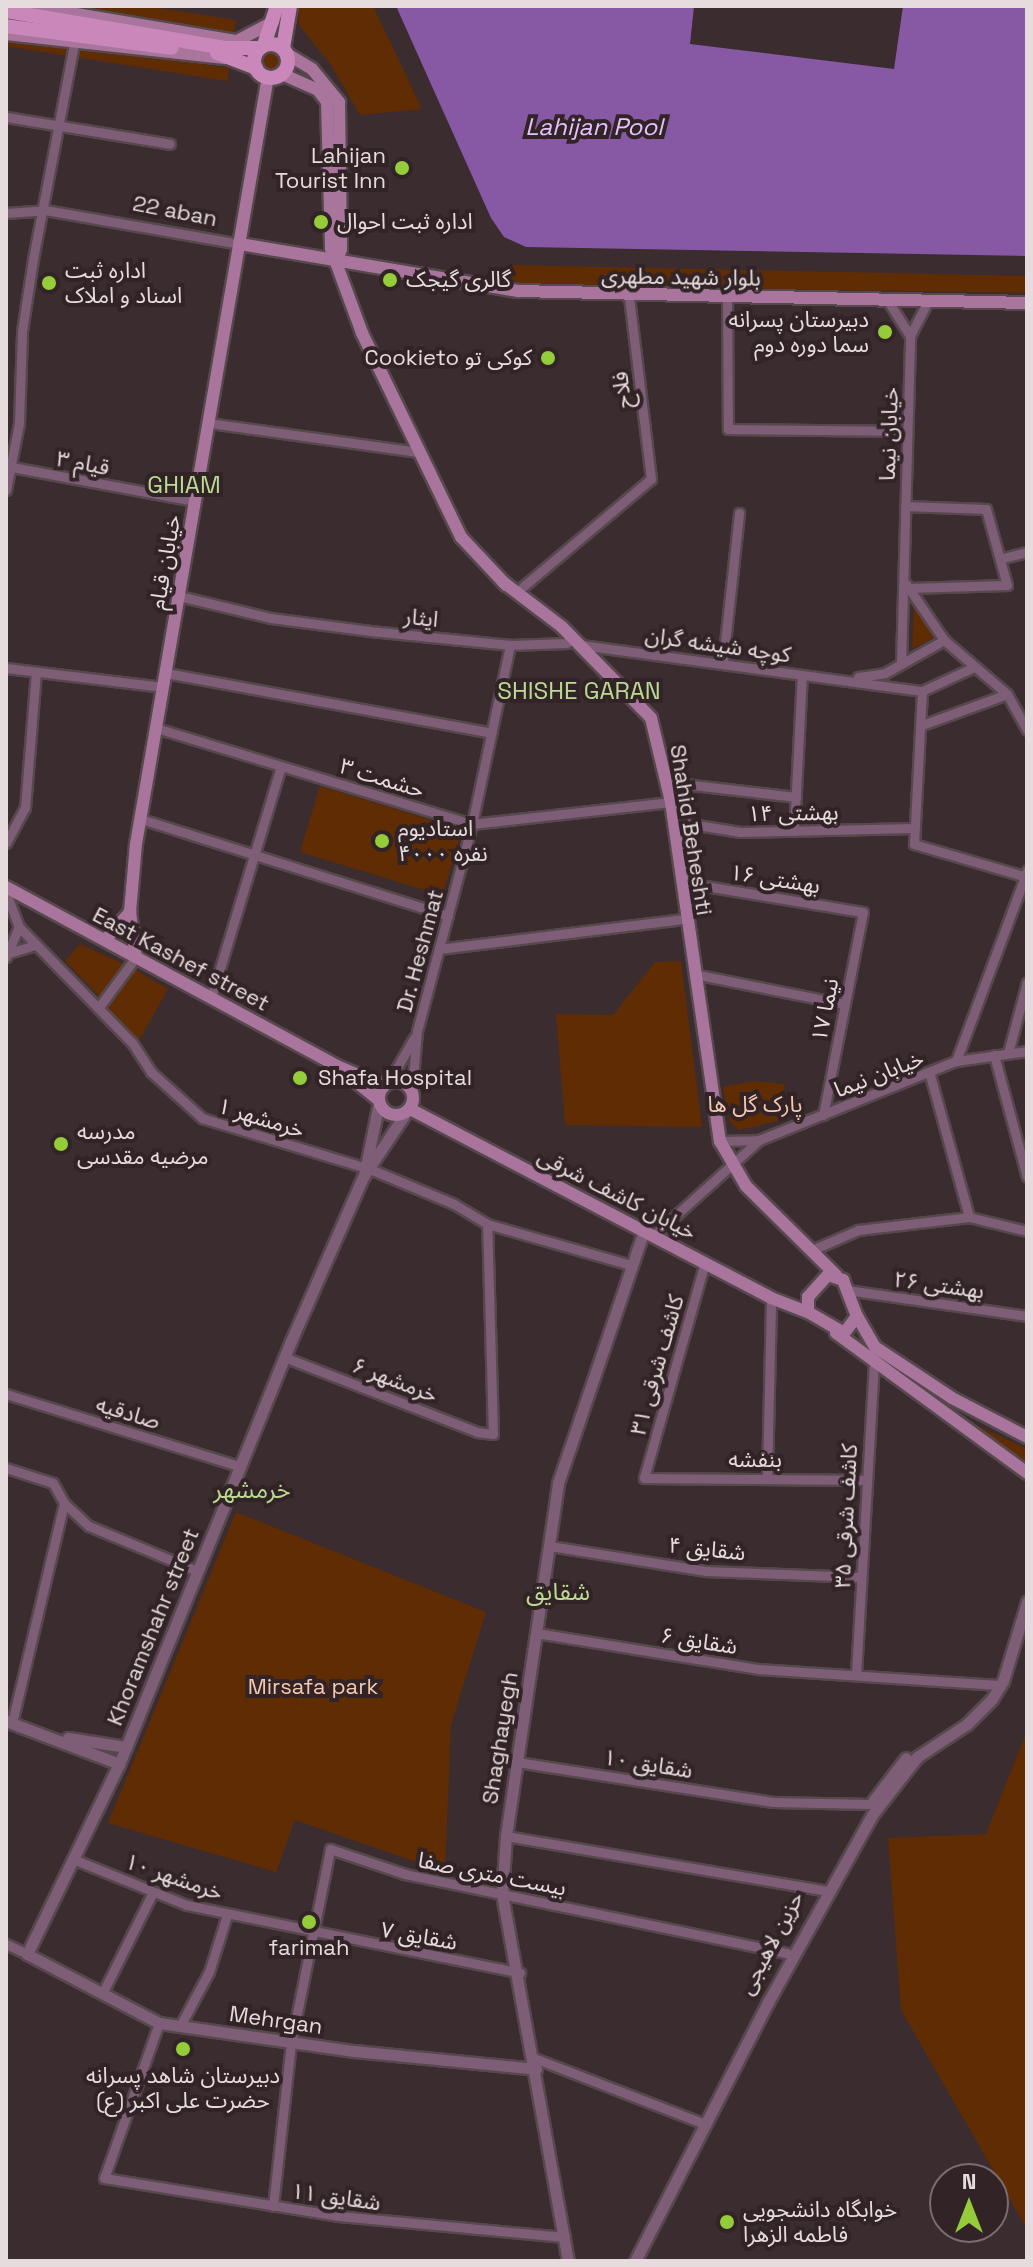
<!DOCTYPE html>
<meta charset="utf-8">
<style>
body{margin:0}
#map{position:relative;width:1033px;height:2267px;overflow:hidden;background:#3b2c30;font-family:"Space Grotesk","Noto Sans Arabic",sans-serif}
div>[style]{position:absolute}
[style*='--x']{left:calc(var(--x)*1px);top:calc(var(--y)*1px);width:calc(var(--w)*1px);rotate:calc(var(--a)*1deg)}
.green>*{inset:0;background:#5f2c03;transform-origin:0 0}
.round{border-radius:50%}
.water>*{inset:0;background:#8759a5}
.roads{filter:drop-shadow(2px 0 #56484c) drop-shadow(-2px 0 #56484c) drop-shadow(0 2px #56484c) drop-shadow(0 -2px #56484c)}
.minor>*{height:9px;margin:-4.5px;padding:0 4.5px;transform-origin:4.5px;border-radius:4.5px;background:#7e5d76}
.tertiary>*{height:11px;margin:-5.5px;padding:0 5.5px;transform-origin:5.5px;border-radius:5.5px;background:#7e5d76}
.secondary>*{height:12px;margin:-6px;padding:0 6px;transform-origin:6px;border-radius:6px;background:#a9759c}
.secondary>.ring{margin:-6px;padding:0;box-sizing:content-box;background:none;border:12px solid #a9759c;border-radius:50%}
.primary>*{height:14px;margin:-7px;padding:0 7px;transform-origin:7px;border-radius:7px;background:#ca87b9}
.primary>.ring{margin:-7px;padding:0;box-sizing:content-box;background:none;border:14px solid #ca87b9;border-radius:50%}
.dots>*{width:22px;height:22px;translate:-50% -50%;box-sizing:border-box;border:4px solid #312326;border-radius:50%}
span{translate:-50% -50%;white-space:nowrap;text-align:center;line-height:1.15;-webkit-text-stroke:8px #312326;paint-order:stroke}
.poi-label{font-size:22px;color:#e6dcde}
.right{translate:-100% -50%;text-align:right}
.left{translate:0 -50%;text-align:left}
.street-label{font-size:22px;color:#e6dcde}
.park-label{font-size:22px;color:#f5c9af}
.water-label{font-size:24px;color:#e5c1fe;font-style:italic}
.neighbourhood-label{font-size:24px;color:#bbda93}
.frame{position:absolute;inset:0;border:8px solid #e6dcde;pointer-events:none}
.north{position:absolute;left:929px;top:2163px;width:80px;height:80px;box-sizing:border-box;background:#312326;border:2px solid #796d70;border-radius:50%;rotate:0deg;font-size:22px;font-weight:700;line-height:32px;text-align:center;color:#e6dcde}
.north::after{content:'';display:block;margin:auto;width:28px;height:36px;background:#95cc3a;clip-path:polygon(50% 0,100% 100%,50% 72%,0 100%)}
</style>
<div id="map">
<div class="green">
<div style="clip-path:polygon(59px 6px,146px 6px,236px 20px,234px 34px)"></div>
<div style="clip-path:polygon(297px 6px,373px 6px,422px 109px,360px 115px,331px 65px,299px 25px)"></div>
<div style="left:6px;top:33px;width:226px;height:13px;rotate:9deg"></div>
<div class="round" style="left:261px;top:50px;width:22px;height:22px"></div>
<div style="clip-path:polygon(509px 265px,1027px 276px,1027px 293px,524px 285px,511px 279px)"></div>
<div style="clip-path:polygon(914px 607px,935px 637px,912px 649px)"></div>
<div style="left:320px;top:786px;width:149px;height:69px;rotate:17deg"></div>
<div style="clip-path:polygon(80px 944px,124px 964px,100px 997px,65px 961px)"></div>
<div style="clip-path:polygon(681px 961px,702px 1127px,565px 1125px,556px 1014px,613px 1015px,655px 962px)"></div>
<div style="clip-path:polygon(136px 970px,168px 989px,139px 1040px,108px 1008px)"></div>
<div style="clip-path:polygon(753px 1081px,785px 1084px,779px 1121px,739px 1130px,730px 1122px,723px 1087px)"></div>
<div style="clip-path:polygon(974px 1424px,1027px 1449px,1027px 1464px)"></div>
<div style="clip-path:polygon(236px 1512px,486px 1612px,451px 1725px,445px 1872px,295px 1820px,276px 1872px,108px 1823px)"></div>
<div style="clip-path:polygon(1027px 1731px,1027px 2229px,901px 2010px,888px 1838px,986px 1834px)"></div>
</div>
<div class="water">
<div style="clip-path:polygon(396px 6px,694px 6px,690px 44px,894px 69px,903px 6px,1027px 6px,1027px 256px,526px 247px,504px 237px,491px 218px)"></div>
</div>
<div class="roads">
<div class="minor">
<div style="--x:6;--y:117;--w:166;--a:9.3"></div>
<div style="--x:6;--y:213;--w:39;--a:-4"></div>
<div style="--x:45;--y:210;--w:198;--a:9.9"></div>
<div style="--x:727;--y:298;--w:131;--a:89.6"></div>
<div style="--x:728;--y:429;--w:179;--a:0.6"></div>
<div style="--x:888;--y:301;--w:41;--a:57.8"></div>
<div style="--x:209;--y:423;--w:212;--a:7.9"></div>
<div style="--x:6;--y:466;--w:192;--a:10.5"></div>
<div style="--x:6;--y:490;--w:68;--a:-79"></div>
<div style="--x:19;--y:423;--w:92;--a:-88.1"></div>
<div style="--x:22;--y:331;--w:73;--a:-81.3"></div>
<div style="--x:33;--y:259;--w:218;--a:-79.2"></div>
<div style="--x:905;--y:506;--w:81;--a:2.1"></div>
<div style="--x:986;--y:509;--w:79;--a:74.6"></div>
<div style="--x:1007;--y:585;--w:98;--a:178.2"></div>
<div style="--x:1003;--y:558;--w:25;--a:-14"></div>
<div style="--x:906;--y:584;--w:68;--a:55.8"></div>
<div style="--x:944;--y:640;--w:83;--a:40.6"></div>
<div style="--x:1007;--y:694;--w:41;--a:60.9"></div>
<div style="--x:519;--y:590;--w:172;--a:-40.1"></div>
<div style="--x:651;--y:479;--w:183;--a:-96.9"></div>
<div style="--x:179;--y:596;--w:95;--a:13.4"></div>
<div style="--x:271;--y:618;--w:100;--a:7.5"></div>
<div style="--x:370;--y:631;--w:141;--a:5.7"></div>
<div style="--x:510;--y:645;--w:57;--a:-2"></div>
<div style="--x:581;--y:645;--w:344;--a:7.7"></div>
<div style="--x:922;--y:691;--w:55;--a:-24.7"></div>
<div style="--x:723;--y:661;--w:149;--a:-83.8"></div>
<div style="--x:901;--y:664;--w:328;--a:-88.4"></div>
<div style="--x:910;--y:336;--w:38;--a:-63"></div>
<div style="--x:6;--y:668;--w:158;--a:6.9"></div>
<div style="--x:166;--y:673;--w:331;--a:10.4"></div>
<div style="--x:858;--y:677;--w:27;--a:-8"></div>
<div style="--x:885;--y:673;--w:68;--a:-29.2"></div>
<div style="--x:922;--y:691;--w:153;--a:93"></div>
<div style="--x:914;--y:844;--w:118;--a:16.3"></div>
<div style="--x:922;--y:725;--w:90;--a:-20"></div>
<div style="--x:156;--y:728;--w:330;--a:16.9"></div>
<div style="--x:472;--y:824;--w:200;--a:-6.3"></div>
<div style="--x:667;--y:782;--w:130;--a:6.6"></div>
<div style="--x:141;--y:819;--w:322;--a:17.5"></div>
<div style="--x:673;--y:821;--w:68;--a:9.3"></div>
<div style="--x:740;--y:832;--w:174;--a:-1.3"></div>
<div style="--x:794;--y:831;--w:156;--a:-87.1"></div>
<div style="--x:6;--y:843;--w:40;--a:-62"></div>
<div style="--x:25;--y:808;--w:136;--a:-85.4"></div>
<div style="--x:681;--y:882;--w:184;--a:9.4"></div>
<div style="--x:863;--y:912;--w:207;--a:101.1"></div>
<div style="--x:6;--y:893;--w:36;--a:69"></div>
<div style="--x:19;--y:927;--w:163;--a:45.7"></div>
<div style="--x:133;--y:1044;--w:33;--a:57"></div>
<div style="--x:151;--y:1072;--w:69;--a:42"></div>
<div style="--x:202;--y:1118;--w:176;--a:16.9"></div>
<div style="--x:370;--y:1169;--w:91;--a:22.6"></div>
<div style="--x:454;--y:1204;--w:39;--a:31"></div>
<div style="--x:487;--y:1224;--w:150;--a:15.9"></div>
<div style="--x:439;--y:949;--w:248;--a:-7"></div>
<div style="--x:9;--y:953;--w:28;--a:-17"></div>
<div style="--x:6;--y:957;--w:33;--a:-67"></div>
<div style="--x:694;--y:974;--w:153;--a:11.3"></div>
<div style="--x:211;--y:998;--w:242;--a:-73.2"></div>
<div style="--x:99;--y:1007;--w:62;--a:-53.5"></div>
<div style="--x:1008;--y:1053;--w:73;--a:-75"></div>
<div style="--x:994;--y:1055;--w:126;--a:74.9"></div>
<div style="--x:956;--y:1061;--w:72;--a:-8"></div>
<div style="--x:930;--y:1075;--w:147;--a:74.6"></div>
<div style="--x:388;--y:1083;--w:52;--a:-60"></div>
<div style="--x:412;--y:1090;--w:59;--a:-85.2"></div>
<div style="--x:417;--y:1031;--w:214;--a:-75.1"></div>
<div style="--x:472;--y:824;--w:183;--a:-78"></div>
<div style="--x:720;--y:1141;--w:39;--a:-1"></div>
<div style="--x:759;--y:1140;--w:212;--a:-21.9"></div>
<div style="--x:956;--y:1061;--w:203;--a:-69.5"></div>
<div style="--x:654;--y:1235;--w:142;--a:-42.1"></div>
<div style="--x:812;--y:1250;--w:50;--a:-23.5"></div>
<div style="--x:858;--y:1230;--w:112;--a:-6.7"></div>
<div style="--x:969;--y:1217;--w:60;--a:13.6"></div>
<div style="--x:705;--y:1262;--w:224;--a:105.8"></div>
<div style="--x:644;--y:1478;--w:221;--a:0.5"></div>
<div style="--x:847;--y:1290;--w:182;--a:8.2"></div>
<div style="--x:284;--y:1357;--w:207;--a:21.2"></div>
<div style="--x:477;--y:1432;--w:16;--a:7"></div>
<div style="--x:493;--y:1434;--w:210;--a:-91.6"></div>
<div style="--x:6;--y:1394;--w:244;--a:17.2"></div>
<div style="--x:6;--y:1468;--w:49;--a:17.7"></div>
<div style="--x:53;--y:1483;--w:23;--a:61"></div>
<div style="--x:64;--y:1503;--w:34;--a:43"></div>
<div style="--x:89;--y:1526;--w:117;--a:22.6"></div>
<div style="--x:767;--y:1478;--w:180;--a:-88.7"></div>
<div style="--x:550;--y:1546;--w:158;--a:9.1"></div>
<div style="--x:706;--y:1571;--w:155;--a:2.2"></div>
<div style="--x:536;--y:1633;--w:226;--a:9.2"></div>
<div style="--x:759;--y:1669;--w:243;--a:3.8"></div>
<div style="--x:856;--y:1674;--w:317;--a:-86.7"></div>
<div style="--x:12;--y:1723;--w:226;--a:-76.7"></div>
<div style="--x:517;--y:1762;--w:259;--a:8.9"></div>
<div style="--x:773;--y:1802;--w:98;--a:1.2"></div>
<div style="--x:506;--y:1836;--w:322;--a:9.7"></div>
<div style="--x:73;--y:1859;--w:123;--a:22"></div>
<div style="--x:187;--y:1905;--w:340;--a:11.5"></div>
<div style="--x:6;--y:1944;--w:23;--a:25"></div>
<div style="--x:102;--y:1994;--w:114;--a:-63.4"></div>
<div style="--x:159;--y:2023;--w:164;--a:109.5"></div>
<div style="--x:104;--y:2178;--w:237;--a:9.2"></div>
<div style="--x:338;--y:2216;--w:228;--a:5.3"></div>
<div style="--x:180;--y:2026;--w:61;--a:-61.8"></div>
<div style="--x:209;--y:1972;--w:60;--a:-72.5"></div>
<div style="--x:534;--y:2058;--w:178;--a:21.1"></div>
<div style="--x:273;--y:2206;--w:164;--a:-83.7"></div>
<div style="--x:291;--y:2043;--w:198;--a:-78.6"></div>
<div style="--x:330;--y:1849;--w:79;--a:18.4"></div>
<div style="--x:405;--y:1874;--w:390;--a:11.7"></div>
</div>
<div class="tertiary">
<div style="--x:405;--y:1114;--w:76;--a:123.7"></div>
<div style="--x:363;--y:1177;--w:179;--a:113.7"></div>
<div style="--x:291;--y:1341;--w:457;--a:112.1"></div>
<div style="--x:119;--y:1764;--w:211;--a:115.8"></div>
<div style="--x:27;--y:1954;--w:149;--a:27.6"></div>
<div style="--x:159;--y:2023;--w:197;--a:8.2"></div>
<div style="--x:354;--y:2051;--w:183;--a:5.6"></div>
<div style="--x:364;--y:1176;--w:76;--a:-78.5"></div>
<div style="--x:6;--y:1721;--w:121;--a:20.8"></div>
<div style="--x:68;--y:1738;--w:59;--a:8.8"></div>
<div style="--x:873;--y:1801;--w:54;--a:-52.5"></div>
<div style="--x:568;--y:2261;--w:373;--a:-100.2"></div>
<div style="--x:502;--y:1894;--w:58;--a:-86.1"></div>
<div style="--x:506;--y:1836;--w:357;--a:-81.6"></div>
<div style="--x:558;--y:1483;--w:267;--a:-71.2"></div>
<div style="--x:635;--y:2261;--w:291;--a:-62.8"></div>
<div style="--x:768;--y:2002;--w:214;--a:-60.9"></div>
<div style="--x:872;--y:1815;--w:73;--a:-52.2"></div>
<div style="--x:917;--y:1757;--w:60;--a:-33.4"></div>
<div style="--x:967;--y:1724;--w:35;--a:-45"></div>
<div style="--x:992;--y:1699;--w:21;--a:-59"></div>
<div style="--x:1003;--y:1681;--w:83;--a:-73.1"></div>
</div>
<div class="secondary">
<div style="--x:29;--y:6;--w:211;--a:9.6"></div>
<div style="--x:237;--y:41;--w:41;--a:-27.8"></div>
<div style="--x:6;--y:34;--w:220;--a:6.3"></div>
<div style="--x:287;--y:54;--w:29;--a:31"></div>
<div style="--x:312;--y:69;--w:43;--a:50.7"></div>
<div style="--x:339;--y:102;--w:147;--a:89.2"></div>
<div style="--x:341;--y:249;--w:14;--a:111"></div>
<div style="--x:282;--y:74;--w:39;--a:24"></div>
<div style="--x:318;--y:90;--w:15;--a:53"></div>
<div style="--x:327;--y:102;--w:147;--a:88.4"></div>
<div style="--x:331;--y:249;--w:90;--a:69.7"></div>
<div style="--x:362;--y:333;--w:227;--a:64.1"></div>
<div style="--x:461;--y:537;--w:66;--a:46.8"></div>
<div style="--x:240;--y:244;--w:282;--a:9.6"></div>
<div style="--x:518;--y:291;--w:509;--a:1.35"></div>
<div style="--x:503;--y:582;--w:74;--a:37.3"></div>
<div style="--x:562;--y:627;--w:127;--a:45.6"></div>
<div style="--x:651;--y:718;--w:86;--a:76.6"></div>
<div style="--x:671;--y:802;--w:343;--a:81.8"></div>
<div style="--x:720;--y:1141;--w:52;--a:60"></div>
<div style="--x:746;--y:1186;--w:127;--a:44.7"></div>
<div style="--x:6;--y:887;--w:376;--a:28.4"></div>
<div style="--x:337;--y:1066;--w:51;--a:23.1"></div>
<div style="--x:105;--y:940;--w:38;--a:-48"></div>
<div style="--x:136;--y:957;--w:45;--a:-97.6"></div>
<div style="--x:130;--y:912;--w:68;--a:-85"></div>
<div style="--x:136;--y:844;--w:778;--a:-80.24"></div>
<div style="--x:349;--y:1076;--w:38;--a:39"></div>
<div class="ring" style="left:379px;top:1081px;width:22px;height:22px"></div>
<div style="--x:410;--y:1109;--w:407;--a:27.6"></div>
<div style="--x:771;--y:1298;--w:40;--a:21"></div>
<div style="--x:828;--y:1275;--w:16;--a:18"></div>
<div style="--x:843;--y:1280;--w:39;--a:69"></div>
<div style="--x:857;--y:1316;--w:21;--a:127"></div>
<div style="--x:844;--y:1333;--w:42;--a:-149.7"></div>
<div style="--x:808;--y:1312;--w:15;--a:-90"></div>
<div style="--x:808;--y:1297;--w:30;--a:-48"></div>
<div style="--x:857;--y:1316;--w:36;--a:60"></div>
<div style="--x:875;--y:1347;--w:92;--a:33.5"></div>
<div style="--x:952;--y:1398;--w:85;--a:27.5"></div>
<div style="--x:836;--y:1333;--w:237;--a:36.2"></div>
</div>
<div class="primary">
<div style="--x:6;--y:11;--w:222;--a:9.6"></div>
<div style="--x:225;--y:48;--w:35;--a:0"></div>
<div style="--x:6;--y:26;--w:167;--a:7.5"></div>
<div class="ring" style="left:254px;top:44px;width:20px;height:20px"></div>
<div style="--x:264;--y:45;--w:41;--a:-71.6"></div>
<div style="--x:283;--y:48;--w:43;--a:-80.5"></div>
<div style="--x:217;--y:53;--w:42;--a:21"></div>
</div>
</div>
<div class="dots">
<div style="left:402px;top:168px;background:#95cc3a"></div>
<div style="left:321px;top:222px;background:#95cc3a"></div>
<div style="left:390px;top:280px;background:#95cc3a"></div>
<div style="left:49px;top:283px;background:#95cc3a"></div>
<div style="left:885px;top:332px;background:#95cc3a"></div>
<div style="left:548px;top:358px;background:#95cc3a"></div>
<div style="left:382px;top:841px;background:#95cc3a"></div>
<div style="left:300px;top:1078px;background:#95cc3a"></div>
<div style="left:61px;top:1144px;background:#95cc3a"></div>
<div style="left:309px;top:1922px;background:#95cc3a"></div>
<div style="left:183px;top:2049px;background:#95cc3a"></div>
<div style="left:727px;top:2222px;background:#95cc3a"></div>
</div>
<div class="poi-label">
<span class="right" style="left:386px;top:168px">Lahijan<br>Tourist Inn</span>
<span class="left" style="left:337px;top:222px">اداره ثبت احوال</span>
<span class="left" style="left:65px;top:283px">اداره ثبت<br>اسناد و املاک</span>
<span class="left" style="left:406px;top:280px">گالری گیجک</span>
<span class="right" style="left:869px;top:332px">دبیرستان پسرانه<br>سما دوره دوم</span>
<span class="right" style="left:532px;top:358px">Cookieto کوکی تو</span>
<span class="left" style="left:398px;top:841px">استادیوم<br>۴۰۰۰ نفره</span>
<span class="left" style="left:318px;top:1078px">Shafa Hospital</span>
<span class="left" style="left:77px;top:1144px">مدرسه<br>مرضیه مقدسی</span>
<span style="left:309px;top:1948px">farimah</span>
<span style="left:183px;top:2088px">دبیرستان شاهد پسرانه<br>حضرت علی اکبر (ع)</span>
<span class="left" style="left:743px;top:2222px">خوابگاه دانشجویی<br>فاطمه الزهرا</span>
</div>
<div class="street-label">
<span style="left:175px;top:211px;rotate:11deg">22 aban</span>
<span style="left:681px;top:277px;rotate:1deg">بلوار شهید مطهری</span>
<span style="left:622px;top:390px;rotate:-97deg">فلاح</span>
<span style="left:889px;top:434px;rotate:-88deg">خیابان نیما</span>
<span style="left:83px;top:463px;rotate:11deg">قیام ۳</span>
<span style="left:165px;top:562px;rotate:-80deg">خیابان قیام</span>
<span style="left:421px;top:618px;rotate:6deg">ایثار</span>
<span style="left:718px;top:645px;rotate:8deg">کوچه شیشه گران</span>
<span style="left:382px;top:778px;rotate:17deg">حشمت ۳</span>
<span style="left:793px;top:813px;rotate:-1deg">بهشتی ۱۴</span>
<span style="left:691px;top:830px;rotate:81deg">Shahid Beheshti</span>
<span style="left:775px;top:879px;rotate:9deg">بهشتی ۱۶</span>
<span style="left:420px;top:951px;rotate:-75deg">Dr. Heshmat</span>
<span style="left:181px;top:959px;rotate:28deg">East Kashef street</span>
<span style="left:825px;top:1010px;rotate:-79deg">نیما ۱۷</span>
<span style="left:879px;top:1074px;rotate:-21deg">خیابان نیما</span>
<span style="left:261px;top:1118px;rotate:17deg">خرمشهر ۱</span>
<span style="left:617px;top:1194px;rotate:27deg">خیابان کاشف شرقی</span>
<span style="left:939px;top:1285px;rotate:8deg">بهشتی ۲۶</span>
<span style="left:657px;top:1365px;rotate:-74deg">کاشف شرقی ۳۱</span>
<span style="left:395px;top:1380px;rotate:21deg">خرمشهر ۶</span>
<span style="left:128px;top:1413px;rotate:17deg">صادقیه</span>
<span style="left:755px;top:1460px">بنفشه</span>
<span style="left:846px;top:1516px;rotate:-87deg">کاشف شرقی ۳۵</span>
<span style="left:707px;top:1549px;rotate:6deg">شقایق ۴</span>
<span style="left:153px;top:1627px;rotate:-68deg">Khoramshahr street</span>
<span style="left:699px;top:1641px;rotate:9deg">شقایق ۶</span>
<span style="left:500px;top:1738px;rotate:-81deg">Shaghayegh</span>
<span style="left:648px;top:1764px;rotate:9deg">شقایق ۱۰</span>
<span style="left:492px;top:1874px;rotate:11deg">بیست متری صفا</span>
<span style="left:174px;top:1877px;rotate:19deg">خرمشهر ۱۰</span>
<span style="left:419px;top:1936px;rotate:10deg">شقایق ۷</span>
<span style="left:771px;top:1943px;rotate:-62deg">حزین لاهیجی</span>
<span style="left:276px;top:2020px;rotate:8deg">Mehrgan</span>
<span style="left:336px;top:2197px;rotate:8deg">شقایق ۱۱</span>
</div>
<div class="park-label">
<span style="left:755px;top:1105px">پارک گل ها</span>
<span style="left:313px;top:1687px">Mirsafa park</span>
</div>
<div class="water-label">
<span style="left:594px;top:127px">Lahijan Pool</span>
</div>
<div class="neighbourhood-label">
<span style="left:184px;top:485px">GHIAM</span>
<span style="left:579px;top:691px">SHISHE GARAN</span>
<span style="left:252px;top:1490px">خرمشهر</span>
<span style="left:558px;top:1592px">شقایق</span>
</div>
<div class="frame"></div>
<div class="north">N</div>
</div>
